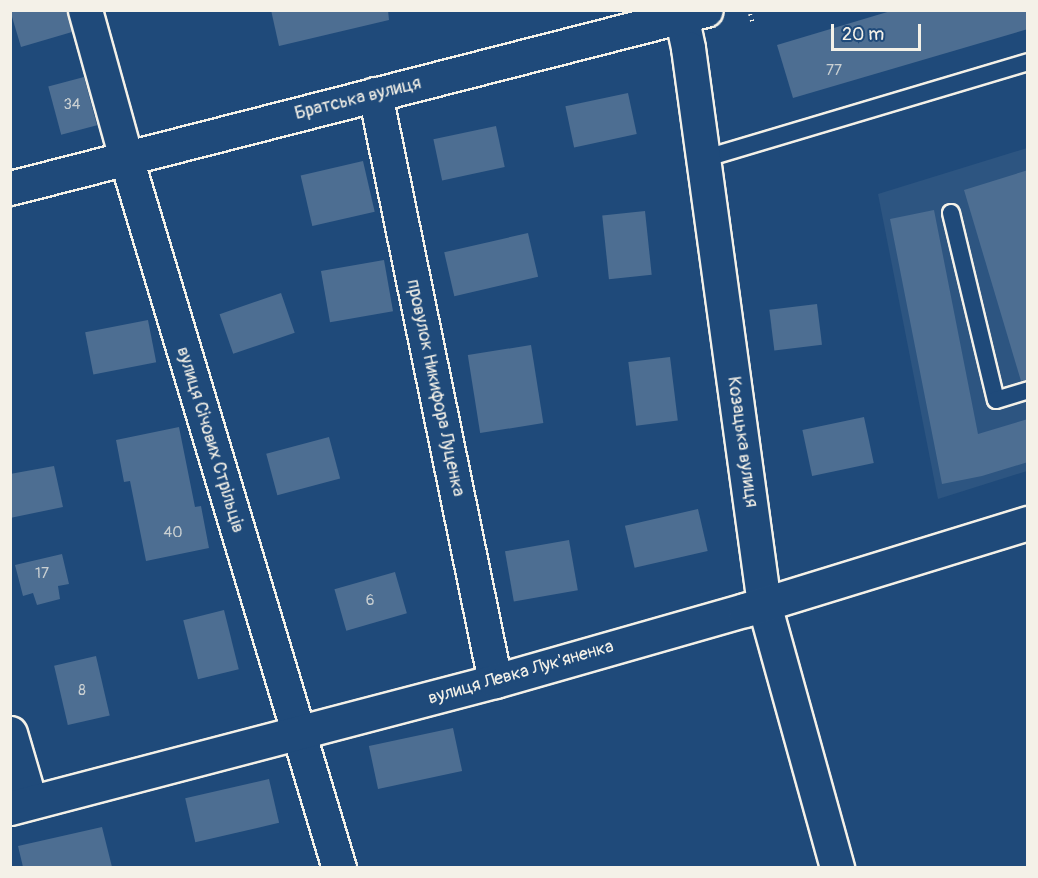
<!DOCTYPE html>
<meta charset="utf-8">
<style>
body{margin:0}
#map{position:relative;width:1038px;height:878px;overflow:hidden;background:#1f4a7a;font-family:Pangolin,sans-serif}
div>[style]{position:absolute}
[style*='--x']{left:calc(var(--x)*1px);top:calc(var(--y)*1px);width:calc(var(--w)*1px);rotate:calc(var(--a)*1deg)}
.built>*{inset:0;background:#2d5581}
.building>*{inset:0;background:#4d6e92;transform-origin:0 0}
.path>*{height:4px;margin-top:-2px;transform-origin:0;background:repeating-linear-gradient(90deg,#f4f1e8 0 1.5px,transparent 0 6px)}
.roads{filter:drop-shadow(2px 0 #f4f1e8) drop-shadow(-2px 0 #f4f1e8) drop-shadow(0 2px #f4f1e8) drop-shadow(0 -2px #f4f1e8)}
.service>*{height:16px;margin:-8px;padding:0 8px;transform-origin:8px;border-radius:8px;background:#1f4a7a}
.minor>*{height:33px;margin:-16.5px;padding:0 16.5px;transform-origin:16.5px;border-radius:16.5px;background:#1f4a7a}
span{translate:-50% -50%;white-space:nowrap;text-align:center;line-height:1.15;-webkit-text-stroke:4.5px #1f4a7a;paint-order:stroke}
.number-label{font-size:15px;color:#cad0d2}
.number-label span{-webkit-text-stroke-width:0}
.street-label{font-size:18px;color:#f4f1e8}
.frame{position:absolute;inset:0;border:12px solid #f4f1e8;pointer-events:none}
.scale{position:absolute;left:831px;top:24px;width:90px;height:27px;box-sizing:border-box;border:3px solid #f4f1e8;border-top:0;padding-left:8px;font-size:18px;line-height:21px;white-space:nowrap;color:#f4f1e8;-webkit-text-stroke:4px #1f4a7a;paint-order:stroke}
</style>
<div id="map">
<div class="built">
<div style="clip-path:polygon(1027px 148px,1027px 471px,938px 499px,878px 194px)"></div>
</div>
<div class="building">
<div style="clip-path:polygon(10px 10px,67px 10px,72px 32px,21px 47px)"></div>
<div style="clip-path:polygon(271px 10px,388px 10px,389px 20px,279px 46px)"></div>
<div style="clip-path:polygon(894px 10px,1028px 10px,1028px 29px,793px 98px,777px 45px)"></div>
<div style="left:84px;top:77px;width:50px;height:37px;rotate:75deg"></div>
<div style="left:628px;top:93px;width:42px;height:64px;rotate:78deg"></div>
<div style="left:496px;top:126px;width:42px;height:64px;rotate:78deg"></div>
<div style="left:363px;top:161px;width:52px;height:64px;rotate:77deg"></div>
<div style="clip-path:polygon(1028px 170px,1028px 380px,1021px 381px,964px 190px)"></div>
<div style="clip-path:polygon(934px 210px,978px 434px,1028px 419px,1028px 462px,982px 476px,942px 484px,890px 219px)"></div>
<div style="left:645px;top:211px;width:64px;height:43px;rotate:84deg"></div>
<div style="left:528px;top:233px;width:45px;height:86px;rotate:77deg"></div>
<div style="left:384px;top:260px;width:52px;height:64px;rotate:80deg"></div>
<div style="left:281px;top:293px;width:42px;height:65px;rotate:71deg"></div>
<div style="left:817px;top:304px;width:41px;height:48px;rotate:83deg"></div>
<div style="left:148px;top:320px;width:43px;height:64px;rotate:79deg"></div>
<div style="left:531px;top:345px;width:79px;height:64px;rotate:81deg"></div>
<div style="left:670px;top:357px;width:64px;height:42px;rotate:83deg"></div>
<div style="left:864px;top:417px;width:47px;height:63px;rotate:78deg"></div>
<div style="clip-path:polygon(179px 427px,195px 507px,201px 506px,209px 548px,146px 561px,130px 481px,124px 482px,116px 440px)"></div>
<div style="left:329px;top:437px;width:43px;height:65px;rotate:75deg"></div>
<div style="clip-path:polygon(54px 466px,63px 507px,10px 518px,10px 474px)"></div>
<div style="left:698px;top:509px;width:43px;height:75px;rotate:77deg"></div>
<div style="left:569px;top:540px;width:51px;height:65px;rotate:80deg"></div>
<div style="clip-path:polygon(62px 554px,69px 584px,58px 586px,60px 599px,37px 605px,33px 593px,23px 596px,15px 565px)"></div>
<div style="left:395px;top:572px;width:43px;height:63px;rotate:74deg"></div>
<div style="left:224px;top:610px;width:61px;height:42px;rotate:76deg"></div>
<div style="left:96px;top:656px;width:61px;height:43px;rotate:77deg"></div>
<div style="left:453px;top:728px;width:44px;height:86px;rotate:78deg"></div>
<div style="left:269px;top:779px;width:45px;height:86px;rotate:77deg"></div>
<div style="clip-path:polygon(102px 827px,112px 867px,23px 867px,18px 846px)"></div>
</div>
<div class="path">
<div style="--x:750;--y:14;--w:10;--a:73"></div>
</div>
<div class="roads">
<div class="service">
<div style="--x:703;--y:159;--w:339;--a:-16.6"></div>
<div style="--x:951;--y:213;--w:192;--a:76.5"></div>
<div style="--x:996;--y:400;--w:34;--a:-17"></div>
</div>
<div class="minor">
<div style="--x:85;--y:10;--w:154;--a:74.5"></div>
<div style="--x:126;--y:158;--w:741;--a:73.3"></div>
<div style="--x:680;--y:10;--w:39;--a:78"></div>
<div style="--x:688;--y:48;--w:561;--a:82.22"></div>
<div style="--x:764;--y:604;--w:274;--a:74.5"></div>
<div style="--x:375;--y:94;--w:599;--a:78.45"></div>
<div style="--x:10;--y:188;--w:718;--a:-14.35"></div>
<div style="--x:10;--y:733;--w:71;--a:73.6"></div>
<div style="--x:10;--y:808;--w:501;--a:-14.67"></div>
<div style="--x:495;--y:681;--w:260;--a:-15.9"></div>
<div style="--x:745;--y:610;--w:296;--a:-17.1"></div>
</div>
</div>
<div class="number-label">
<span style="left:834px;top:71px">77</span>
<span style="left:72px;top:105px">34</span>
<span style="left:173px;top:533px">40</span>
<span style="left:42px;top:574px">17</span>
<span style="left:370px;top:601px">6</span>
<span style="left:82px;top:691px">8</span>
</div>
<div class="street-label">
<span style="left:358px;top:99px;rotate:-14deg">Братська вулиця</span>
<span style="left:435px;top:388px;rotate:78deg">провулок Никифора Луценка</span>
<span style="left:210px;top:440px;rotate:73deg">вулиця Січових Стрільців</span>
<span style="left:742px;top:442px;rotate:82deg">Козацька вулиця</span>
<span style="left:521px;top:673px;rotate:-16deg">вулиця Левка Лук'яненка</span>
</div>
<div class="frame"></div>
<div class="scale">20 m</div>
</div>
